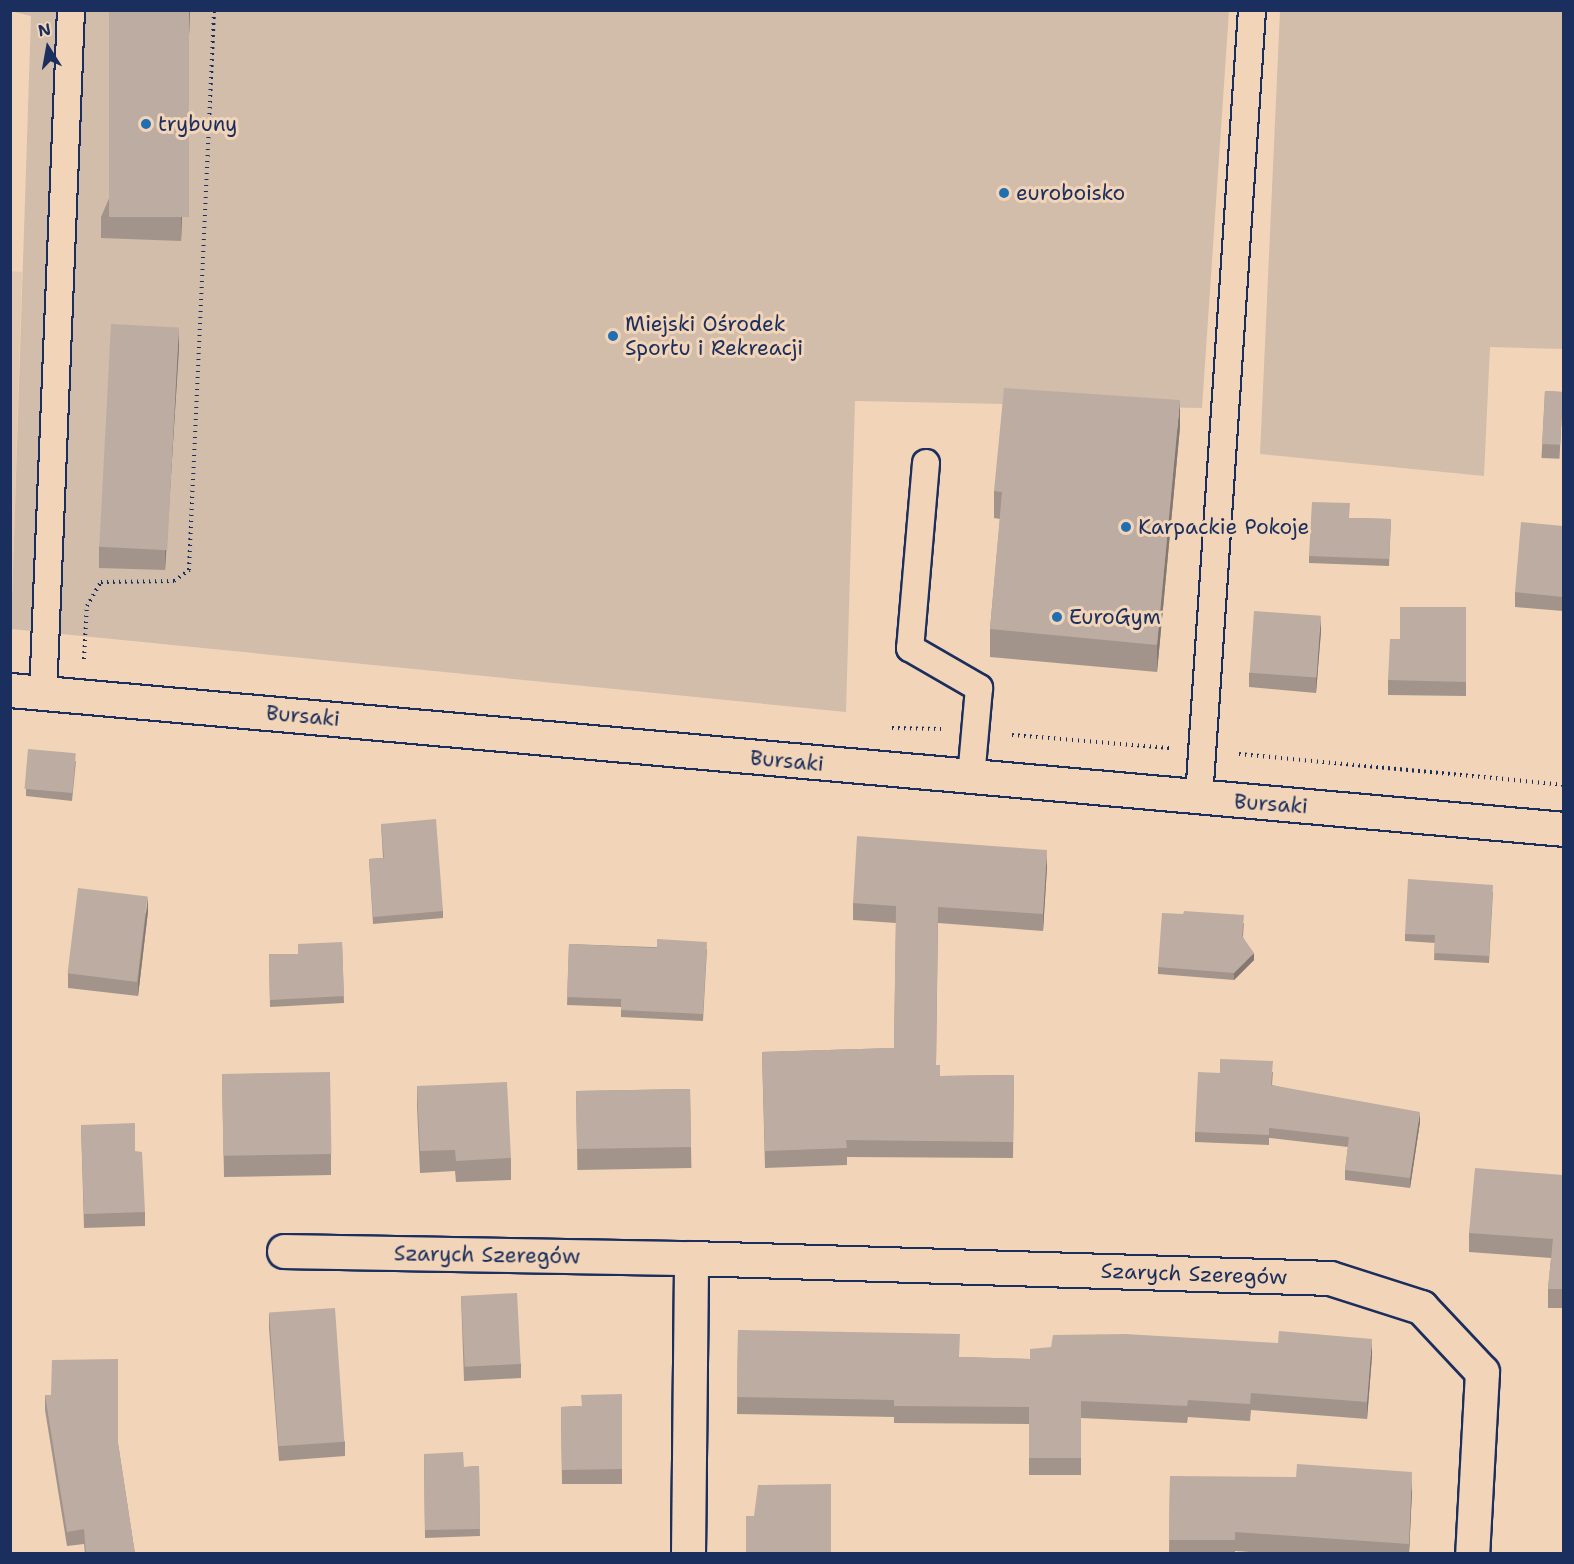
<!DOCTYPE html>
<meta charset="utf-8">
<style>
body{margin:0}
#map{position:relative;width:1574px;height:1564px;overflow:hidden;background:#f2d5b8;font-family:"Shantell Sans",sans-serif}
div>[style]{position:absolute}
[style*='--x']{left:calc(var(--x)*1px);top:calc(var(--y)*1px);width:calc(var(--w)*1px);rotate:calc(var(--a)*1deg)}
.built>*{inset:0;background:#e2c9b1}
.green>*{inset:0;background:#d2bdab}
.path>*{height:4px;margin-top:-2px;transform-origin:0;background:repeating-linear-gradient(90deg,#1b2f5e 0 1.5px,transparent 0 6px)}
.roads{filter:drop-shadow(2px 0 #1b2f5e) drop-shadow(-2px 0 #1b2f5e) drop-shadow(0 2px #1b2f5e) drop-shadow(0 -2px #1b2f5e)}
.lane>*{height:26px;margin:-13px;padding:0 13px;transform-origin:13px;border-radius:13px;background:#f2d5b8}
.street>*{height:33px;margin:-16.5px;padding:0 16.5px;transform-origin:16.5px;border-radius:16.5px;background:#f2d5b8}
.secondary>*{height:33px;margin:-16.5px;padding:0 16.5px;transform-origin:16.5px;border-radius:16.5px;background:#f2d5b8}
.wall>*{inset:0;background:#a3948b;transform-origin:0 0}
.shaded-wall>*{inset:0;background:#847871}
.building>*{inset:0;background:#bdaca2;transform-origin:0 0}
.dots>*{width:16px;height:16px;translate:-50% -50%;box-sizing:border-box;border:3px solid #f2d5b8;border-radius:50%}
span{translate:-50% -50%;white-space:nowrap;text-align:center;line-height:1.15;-webkit-text-stroke:6px #f2d5b8;paint-order:stroke}
.poi-label{font-size:21px;color:#1b2f5e}
.left{translate:0 -50%;text-align:left}
.street-label{font-size:21px;color:#1b2f5e}
.frame{position:absolute;inset:0;border:12px solid #1b2f5e;pointer-events:none}
.north{position:absolute;left:18px;top:18px;width:60px;height:60px;-webkit-text-stroke:4px #f2d5b8;paint-order:stroke;rotate:349deg;font-size:16px;font-weight:700;line-height:24px;text-align:center;color:#1b2f5e}
.north::after{content:'';display:block;margin:auto;width:21px;height:27px;background:#1b2f5e;clip-path:polygon(50% 0,100% 100%,50% 72%,0 100%)}
</style>
<div id="map">
<div class="built">
<div style="clip-path:polygon(11px 271px,22px 272px,11px 624px)"></div>
</div>
<div class="green">
<div style="clip-path:polygon(10px 11px,1229px 11px,1202px 408px,855px 401px,846px 712px,11px 629px,31px 16px)"></div>
<div style="clip-path:polygon(1280px 11px,1563px 11px,1563px 349px,1490px 347px,1484px 476px,1260px 454px)"></div>
</div>
<div class="path">
<div style="--x:84;--y:659;--w:53;--a:-86.8"></div>
<div style="--x:87;--y:606;--w:28;--a:-60"></div>
<div style="--x:101;--y:582;--w:73;--a:-0.8"></div>
<div style="--x:174;--y:581;--w:19;--a:-36"></div>
<div style="--x:189;--y:570;--w:561;--a:-87.44"></div>
<div style="--x:892;--y:728;--w:49;--a:1.2"></div>
<div style="--x:1012;--y:735;--w:158;--a:4.7"></div>
<div style="--x:1239;--y:754;--w:326;--a:5.4"></div>
</div>
<div class="roads">
<div class="lane">
<div style="--x:926;--y:463;--w:186;--a:94.9"></div>
<div style="--x:910;--y:648;--w:80;--a:30.1"></div>
<div style="--x:979;--y:688;--w:90;--a:95.1"></div>
<div style="--x:43;--y:695;--w:686;--a:-87.66"></div>
<div style="--x:1199;--y:798;--w:790;--a:-86.15"></div>
</div>
<div class="street">
<div style="--x:284;--y:1251;--w:407;--a:1"></div>
<div style="--x:691;--y:1258;--w:639;--a:1.79"></div>
<div style="--x:1330;--y:1278;--w:96;--a:17.7"></div>
<div style="--x:1421;--y:1307;--w:89;--a:46.8"></div>
<div style="--x:1482;--y:1372;--w:182;--a:93.1"></div>
<div style="--x:688;--y:1554;--w:296;--a:-89.4"></div>
</div>
<div class="secondary">
<div style="--x:10;--y:690;--w:1560;--a:5.11"></div>
</div>
</div>
<div class="wall">
<div style="clip-path:polygon(190px 10px,181px 241px,101px 238px,101px 217px)"></div>
<div style="clip-path:polygon(179px 348px,165px 570px,99px 568px,99px 547px)"></div>
<div style="left:1545px;top:391px;width:18px;height:67px;rotate:3deg"></div>
<div style="clip-path:polygon(1180px 427px,1157px 672px,990px 657px,990px 629px,1000px 519px,994px 518px,994px 491px)"></div>
<div style="clip-path:polygon(1350px 518px,1391px 519px,1389px 566px,1309px 563px,1309px 556px)"></div>
<div style="clip-path:polygon(1563px 526px,1563px 611px,1515px 607px,1515px 592px)"></div>
<div style="clip-path:polygon(1466px 607px,1466px 696px,1388px 695px,1388px 680px,1400px 639px)"></div>
<div style="clip-path:polygon(1321px 631px,1316px 693px,1249px 687px,1249px 673px)"></div>
<div style="clip-path:polygon(76px 761px,72px 801px,26px 796px,26px 789px)"></div>
<div style="clip-path:polygon(381px 824px,443px 911px,443px 918px,373px 924px,369px 859px,383px 858px)"></div>
<div style="clip-path:polygon(1047px 867px,1043px 931px,938px 923px,936px 1065px,940px 1076px,1014px 1075px,1013px 1158px,847px 1157px,847px 1165px,765px 1168px,762px 1052px,894px 1048px,896px 923px,853px 920px,853px 903px)"></div>
<div style="clip-path:polygon(1493px 892px,1489px 963px,1434px 960px,1435px 943px,1405px 941px,1405px 934px)"></div>
<div style="clip-path:polygon(148px 911px,138px 996px,68px 988px,68px 973px)"></div>
<div style="clip-path:polygon(1244px 923px,1243px 937px,1254px 960px,1234px 980px,1158px 974px,1158px 967px)"></div>
<div style="clip-path:polygon(342px 942px,344px 1003px,270px 1007px,269px 954px,298px 954px)"></div>
<div style="clip-path:polygon(569px 944px,707px 949px,703px 1021px,621px 1017px,621px 1007px,567px 1005px)"></div>
<div style="clip-path:polygon(1273px 1072px,1272px 1085px,1420px 1122px,1410px 1188px,1345px 1180px,1345px 1170px,1348px 1147px,1269px 1138px,1269px 1145px,1195px 1142px,1195px 1132px,1220px 1073px)"></div>
<div style="clip-path:polygon(222px 1074px,331px 1154px,331px 1175px,224px 1177px)"></div>
<div style="clip-path:polygon(417px 1086px,511px 1158px,511px 1180px,456px 1182px,455px 1171px,420px 1173px,417px 1107px)"></div>
<div style="left:690px;top:1089px;width:79px;height:114px;rotate:89deg"></div>
<div style="clip-path:polygon(81px 1125px,145px 1212px,145px 1226px,84px 1228px)"></div>
<div style="clip-path:polygon(1563px 1175px,1563px 1308px,1548px 1308px,1548px 1289px,1551px 1258px,1469px 1252px,1469px 1233px)"></div>
<div style="clip-path:polygon(461px 1296px,521px 1364px,521px 1378px,464px 1381px)"></div>
<div style="clip-path:polygon(269px 1313px,345px 1442px,345px 1456px,279px 1461px,269px 1328px)"></div>
<div style="clip-path:polygon(738px 1330px,959px 1357px,1030px 1359px,1372px 1356px,1367px 1419px,1251px 1410px,1250px 1421px,1188px 1417px,1187px 1423px,1081px 1418px,1081px 1475px,1029px 1475px,1029px 1424px,894px 1423px,894px 1417px,737px 1414px)"></div>
<div style="clip-path:polygon(622px 1394px,622px 1484px,562px 1484px,561px 1407px,581px 1406px)"></div>
<div style="clip-path:polygon(45px 1395px,118px 1443px,135px 1554px,85px 1554px,84px 1544px,67px 1546px,45px 1410px)"></div>
<div style="clip-path:polygon(424px 1454px,464px 1467px,479px 1466px,480px 1536px,425px 1538px)"></div>
<div style="clip-path:polygon(1170px 1476px,1412px 1491px,1409px 1554px,1278px 1554px,1235px 1551px,1235px 1554px,1169px 1554px)"></div>
</div>
<div class="shaded-wall">
<div style="clip-path:polygon(189px 10px,190px 10px,181px 241px,181px 220px)"></div>
<div style="clip-path:polygon(179px 327px,179px 348px,165px 570px,165px 549px)"></div>
<div style="clip-path:polygon(1180px 400px,1180px 427px,1157px 672px,1157px 645px)"></div>
<div style="clip-path:polygon(1321px 616px,1321px 631px,1316px 693px,1316px 678px)"></div>
<div style="clip-path:polygon(1047px 850px,1047px 867px,1043px 931px,1043px 914px)"></div>
<div style="clip-path:polygon(148px 896px,148px 911px,138px 996px,138px 982px)"></div>
<div style="clip-path:polygon(1254px 953px,1254px 960px,1234px 980px,1234px 973px)"></div>
<div style="clip-path:polygon(1420px 1112px,1420px 1122px,1410px 1188px,1410px 1178px)"></div>
<div style="clip-path:polygon(1372px 1339px,1372px 1356px,1367px 1419px,1367px 1402px)"></div>
<div style="clip-path:polygon(1412px 1472px,1412px 1491px,1409px 1554px,1409px 1544px)"></div>
</div>
<div class="building">
<div style="left:109px;top:10px;width:80px;height:207px"></div>
<div style="left:111px;top:324px;width:68px;height:223px;rotate:3deg"></div>
<div style="clip-path:polygon(1004px 388px,1180px 400px,1157px 645px,990px 629px,1002px 492px,994px 491px)"></div>
<div style="left:1545px;top:391px;width:18px;height:53px;rotate:3deg"></div>
<div style="clip-path:polygon(1312px 502px,1350px 503px,1349px 518px,1391px 519px,1389px 559px,1309px 556px)"></div>
<div style="clip-path:polygon(1521px 522px,1563px 526px,1563px 597px,1515px 592px)"></div>
<div style="clip-path:polygon(1400px 607px,1466px 607px,1466px 682px,1388px 680px,1390px 639px,1400px 639px)"></div>
<div style="left:1254px;top:611px;width:67px;height:62px;rotate:4deg"></div>
<div style="left:28px;top:749px;width:48px;height:40px;rotate:5deg"></div>
<div style="clip-path:polygon(436px 819px,443px 911px,373px 917px,369px 859px,384px 858px,381px 824px)"></div>
<div style="clip-path:polygon(857px 836px,1047px 850px,1043px 914px,938px 907px,936px 1065px,940px 1065px,940px 1076px,1014px 1075px,1013px 1142px,846px 1140px,847px 1148px,765px 1151px,762px 1052px,894px 1048px,896px 906px,853px 903px)"></div>
<div style="clip-path:polygon(1408px 879px,1493px 885px,1489px 956px,1434px 953px,1435px 935px,1405px 934px)"></div>
<div style="left:78px;top:888px;width:70px;height:86px;rotate:7deg"></div>
<div style="clip-path:polygon(1184px 911px,1244px 915px,1242px 936px,1254px 953px,1234px 973px,1158px 967px,1162px 913px,1183px 914px)"></div>
<div style="clip-path:polygon(657px 939px,707px 942px,703px 1014px,621px 1010px,621px 999px,567px 997px,569px 944px,657px 948px)"></div>
<div style="clip-path:polygon(342px 942px,344px 996px,270px 1000px,269px 954px,298px 954px,298px 944px)"></div>
<div style="clip-path:polygon(1220px 1059px,1273px 1061px,1271px 1085px,1420px 1112px,1410px 1178px,1345px 1170px,1349px 1137px,1269px 1128px,1269px 1135px,1195px 1132px,1198px 1072px,1220px 1073px)"></div>
<div style="left:330px;top:1072px;width:82px;height:108px;rotate:89deg"></div>
<div style="clip-path:polygon(507px 1082px,511px 1158px,456px 1161px,455px 1150px,420px 1151px,417px 1086px)"></div>
<div style="left:690px;top:1089px;width:58px;height:114px;rotate:89deg"></div>
<div style="clip-path:polygon(135px 1123px,135px 1151px,142px 1152px,145px 1212px,84px 1214px,81px 1125px)"></div>
<div style="clip-path:polygon(1475px 1168px,1563px 1175px,1563px 1289px,1548px 1289px,1553px 1239px,1469px 1233px)"></div>
<div style="left:517px;top:1293px;width:71px;height:56px;rotate:87deg"></div>
<div style="left:335px;top:1308px;width:134px;height:66px;rotate:86deg"></div>
<div style="clip-path:polygon(738px 1330px,960px 1334px,959px 1357px,1030px 1359px,1030px 1349px,1051px 1347px,1053px 1335px,1125px 1334px,1278px 1343px,1279px 1331px,1372px 1339px,1367px 1402px,1251px 1393px,1250px 1404px,1188px 1400px,1187px 1406px,1081px 1401px,1081px 1458px,1029px 1458px,1029px 1407px,894px 1406px,894px 1400px,737px 1397px)"></div>
<div style="clip-path:polygon(118px 1359px,118px 1443px,135px 1554px,86px 1554px,84px 1529px,67px 1532px,45px 1395px,51px 1395px,52px 1360px)"></div>
<div style="clip-path:polygon(622px 1394px,622px 1469px,562px 1470px,561px 1407px,582px 1406px,581px 1395px)"></div>
<div style="clip-path:polygon(463px 1452px,464px 1467px,479px 1466px,480px 1529px,425px 1530px,424px 1454px)"></div>
<div style="clip-path:polygon(1297px 1464px,1412px 1472px,1409px 1544px,1235px 1532px,1235px 1540px,1169px 1540px,1170px 1476px,1296px 1477px)"></div>
<div style="clip-path:polygon(831px 1484px,831px 1554px,746px 1554px,746px 1516px,754px 1516px,758px 1485px)"></div>
</div>
<div class="dots">
<div style="left:146px;top:124px;background:#1f6fb2"></div>
<div style="left:1004px;top:193px;background:#1f6fb2"></div>
<div style="left:613px;top:336px;background:#1f6fb2"></div>
<div style="left:1126px;top:527px;background:#1f6fb2"></div>
<div style="left:1057px;top:617px;background:#1f6fb2"></div>
</div>
<div class="poi-label">
<span class="left" style="left:158px;top:124px">trybuny</span>
<span class="left" style="left:1016px;top:193px">euroboisko</span>
<span class="left" style="left:625px;top:336px">Miejski Ośrodek<br>Sportu i Rekreacji</span>
<span class="left" style="left:1138px;top:527px">Karpackie Pokoje</span>
<span class="left" style="left:1069px;top:617px">EuroGym</span>
</div>
<div class="street-label">
<span style="left:303px;top:716px;rotate:5deg">Bursaki</span>
<span style="left:787px;top:761px;rotate:5deg">Bursaki</span>
<span style="left:1271px;top:804px;rotate:4deg">Bursaki</span>
<span style="left:487px;top:1255px;rotate:1deg">Szarych Szeregów</span>
<span style="left:1194px;top:1274px;rotate:2deg">Szarych Szeregów</span>
</div>
<div class="frame"></div>
<div class="north">N</div>
</div>
